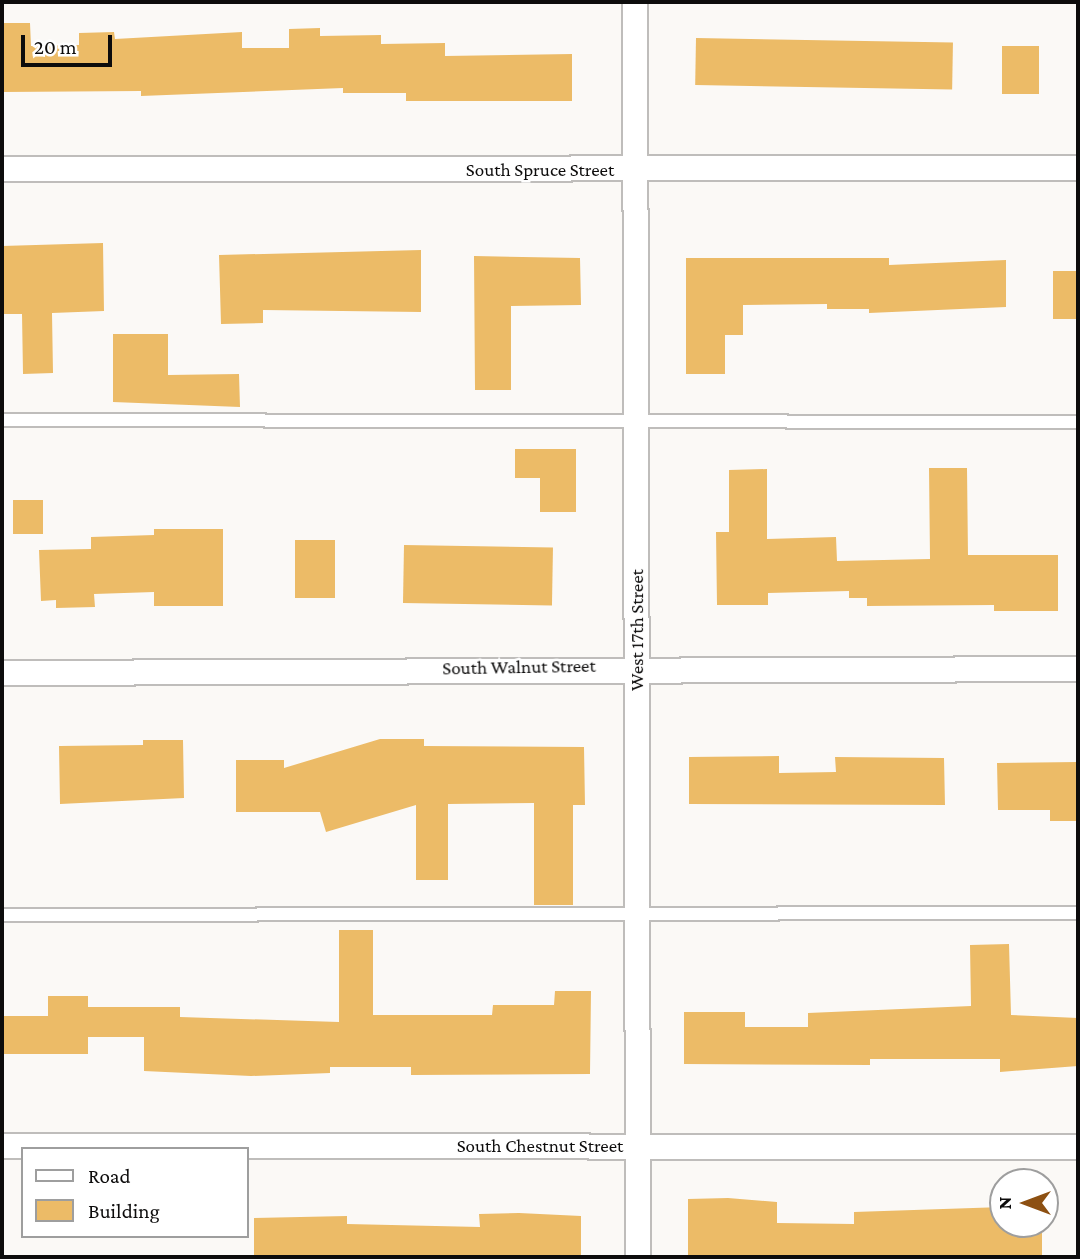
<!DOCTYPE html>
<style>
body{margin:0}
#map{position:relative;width:1080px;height:1259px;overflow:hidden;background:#fbf9f6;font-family:"Crimson Pro",serif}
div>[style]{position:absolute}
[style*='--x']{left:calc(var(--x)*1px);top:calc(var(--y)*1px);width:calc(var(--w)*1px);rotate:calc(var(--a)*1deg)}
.building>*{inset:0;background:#ecbb67;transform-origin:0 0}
.roads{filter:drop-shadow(2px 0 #bfbdbb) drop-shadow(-2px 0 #bfbdbb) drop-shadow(0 2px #bfbdbb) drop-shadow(0 -2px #bfbdbb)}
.lane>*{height:12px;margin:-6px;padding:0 6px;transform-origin:6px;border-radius:6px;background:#fff}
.street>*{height:24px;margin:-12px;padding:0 12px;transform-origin:12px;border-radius:12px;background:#fff}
span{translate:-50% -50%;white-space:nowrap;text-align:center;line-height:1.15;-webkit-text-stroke:5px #fff;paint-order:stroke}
.street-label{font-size:19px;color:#0d0c0c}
.frame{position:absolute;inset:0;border:4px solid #0d0c0c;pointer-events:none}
.legend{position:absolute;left:21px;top:1147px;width:228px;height:91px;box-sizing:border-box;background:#fff;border:2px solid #9e9e9e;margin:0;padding:9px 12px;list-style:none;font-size:21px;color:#0d0c0c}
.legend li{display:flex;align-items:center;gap:14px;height:35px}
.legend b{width:35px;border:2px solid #9e9e9e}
.north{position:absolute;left:989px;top:1168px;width:70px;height:70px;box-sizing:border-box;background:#fff;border:2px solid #9e9e9e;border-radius:50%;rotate:270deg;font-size:19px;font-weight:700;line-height:28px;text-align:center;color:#0d0c0c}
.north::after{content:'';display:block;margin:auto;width:24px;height:32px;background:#8d5012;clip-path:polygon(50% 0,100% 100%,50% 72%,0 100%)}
.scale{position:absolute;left:21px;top:35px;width:91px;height:32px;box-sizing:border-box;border:4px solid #0d0c0c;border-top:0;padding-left:9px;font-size:21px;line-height:24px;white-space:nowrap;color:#0d0c0c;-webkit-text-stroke:5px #fff;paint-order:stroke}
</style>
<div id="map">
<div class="building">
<div style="clip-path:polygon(2px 23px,30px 23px,31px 46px,79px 45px,79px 33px,114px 32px,115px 39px,242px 32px,242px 48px,289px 48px,289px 29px,320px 28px,320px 36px,381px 35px,381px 44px,445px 43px,445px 56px,572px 54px,572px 101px,406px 101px,406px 93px,343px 93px,343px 88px,141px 96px,141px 91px,2px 92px)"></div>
<div style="left:696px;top:38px;width:257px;height:47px;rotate:1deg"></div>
<div style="left:1002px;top:46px;width:37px;height:48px"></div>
<div style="clip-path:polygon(103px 243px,104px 311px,52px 313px,53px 373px,23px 374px,22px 314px,2px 314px,2px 246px)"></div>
<div style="clip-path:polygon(421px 250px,421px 312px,263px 310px,263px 323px,221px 324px,219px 255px)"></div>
<div style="clip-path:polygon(474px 256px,580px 258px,581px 305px,511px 306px,511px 390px,475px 390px)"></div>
<div style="clip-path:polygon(686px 258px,889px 258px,889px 265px,1006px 260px,1006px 307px,869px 313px,869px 309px,827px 309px,827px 304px,743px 305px,743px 335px,725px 335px,725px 374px,686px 374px)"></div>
<div style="left:1053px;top:271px;width:25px;height:48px"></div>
<div style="clip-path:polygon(113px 334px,168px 334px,168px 375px,239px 374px,240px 407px,113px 402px)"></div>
<div style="clip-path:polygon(515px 449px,576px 449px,576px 512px,540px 512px,540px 478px,515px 478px)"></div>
<div style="clip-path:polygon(929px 468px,967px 468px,968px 555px,1058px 555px,1058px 611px,994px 611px,994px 605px,867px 606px,867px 598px,849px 598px,849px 591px,768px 593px,768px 605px,717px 605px,716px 532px,729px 532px,729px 470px,767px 469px,767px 539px,836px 537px,837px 561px,930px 559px)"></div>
<div style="left:13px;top:500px;width:30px;height:34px"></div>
<div style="clip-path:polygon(154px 529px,223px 529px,223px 606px,154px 606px,154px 592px,94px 594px,95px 607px,56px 608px,56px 600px,41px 601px,39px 550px,91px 549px,91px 537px,154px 535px)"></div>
<div style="left:295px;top:540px;width:40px;height:58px"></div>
<div style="left:404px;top:545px;width:149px;height:58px;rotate:1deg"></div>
<div style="clip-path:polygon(380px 739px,424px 739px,424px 746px,584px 747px,585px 805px,573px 805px,573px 905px,534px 905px,534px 803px,448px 804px,448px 880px,416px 880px,416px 805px,326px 832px,320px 812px,236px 812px,236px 760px,284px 760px,284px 768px)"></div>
<div style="clip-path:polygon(143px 740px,183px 740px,184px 798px,60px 804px,59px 746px,143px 745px)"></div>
<div style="clip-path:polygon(779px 756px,779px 773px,836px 772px,835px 757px,944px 758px,945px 805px,689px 804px,689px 757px)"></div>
<div style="clip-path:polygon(1078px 762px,1078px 821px,1050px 821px,1050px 810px,998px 810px,997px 763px)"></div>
<div style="clip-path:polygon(339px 930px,373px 930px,373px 1015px,492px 1015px,493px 1005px,554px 1005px,555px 991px,591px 991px,590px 1074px,411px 1075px,411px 1067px,330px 1067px,330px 1073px,251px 1076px,144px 1071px,144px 1037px,88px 1037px,88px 1054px,2px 1054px,2px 1016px,48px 1016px,48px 996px,88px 996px,88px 1007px,180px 1007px,180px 1017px,339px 1022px)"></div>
<div style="clip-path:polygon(1009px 944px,1011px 1015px,1078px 1018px,1078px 1066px,1000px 1072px,1000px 1059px,870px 1059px,870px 1065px,684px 1064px,684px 1012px,745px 1012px,745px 1027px,808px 1027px,808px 1013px,971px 1006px,970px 945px)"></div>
<div style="clip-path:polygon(728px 1198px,777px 1202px,777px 1223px,854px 1224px,854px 1212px,1003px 1207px,1003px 1224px,1042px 1224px,1042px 1257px,688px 1257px,688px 1199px)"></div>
<div style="clip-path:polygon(519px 1213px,581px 1216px,581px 1257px,254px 1257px,254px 1218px,347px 1216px,347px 1224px,480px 1227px,479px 1214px)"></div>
</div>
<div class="roads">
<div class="lane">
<div style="--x:2;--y:420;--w:1076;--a:0.11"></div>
<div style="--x:2;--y:915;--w:1076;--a:-0.11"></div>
</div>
<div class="street">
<div style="--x:635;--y:2;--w:1255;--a:89.86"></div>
<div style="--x:2;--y:169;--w:1076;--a:-0.05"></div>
<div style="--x:2;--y:673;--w:1076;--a:-0.21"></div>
<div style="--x:2;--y:1146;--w:1076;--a:0.05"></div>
</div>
</div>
<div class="street-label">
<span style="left:540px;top:170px">South Spruce Street</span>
<span style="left:637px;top:630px;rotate:-90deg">West 17th Street</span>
<span style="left:519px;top:667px;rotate:-1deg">South Walnut Street</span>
<span style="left:540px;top:1146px">South Chestnut Street</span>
</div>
<div class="frame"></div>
<ul class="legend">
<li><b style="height:9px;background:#fff"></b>Road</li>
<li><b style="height:19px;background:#ecbb67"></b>Building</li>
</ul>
<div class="north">N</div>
<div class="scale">20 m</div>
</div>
